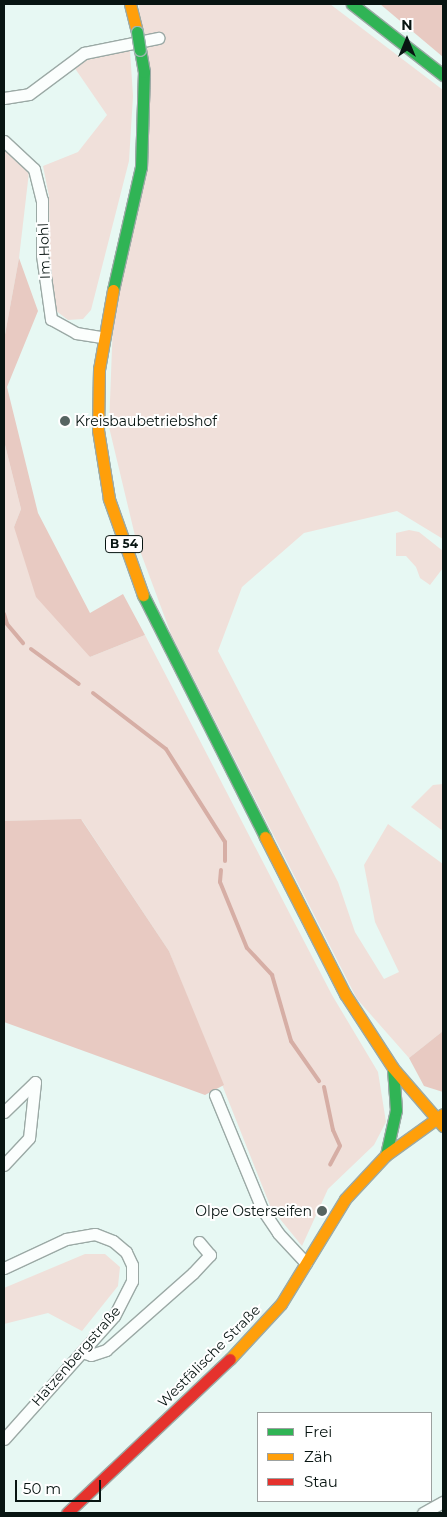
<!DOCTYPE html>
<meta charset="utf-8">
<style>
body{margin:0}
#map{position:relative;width:447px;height:1517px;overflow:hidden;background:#e7f8f3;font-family:Montserrat,sans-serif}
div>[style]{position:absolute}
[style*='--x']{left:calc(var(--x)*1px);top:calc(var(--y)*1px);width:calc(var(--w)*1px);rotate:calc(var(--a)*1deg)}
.green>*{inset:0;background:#f0e0da}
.forest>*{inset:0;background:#e8cac2}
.stream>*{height:4px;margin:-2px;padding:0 2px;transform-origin:2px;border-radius:2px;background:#d6aea5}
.roads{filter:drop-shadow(1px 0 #9ba9a5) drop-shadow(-1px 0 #9ba9a5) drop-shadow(0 1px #9ba9a5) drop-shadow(0 -1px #9ba9a5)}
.street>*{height:11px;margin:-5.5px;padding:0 5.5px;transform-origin:5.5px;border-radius:5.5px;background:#fbfefd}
.fast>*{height:11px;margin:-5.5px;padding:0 5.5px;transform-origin:5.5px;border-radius:5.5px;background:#30b455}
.slow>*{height:11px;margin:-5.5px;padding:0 5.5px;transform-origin:5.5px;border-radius:5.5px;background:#ff9f0a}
.jam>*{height:11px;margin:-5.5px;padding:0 5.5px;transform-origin:5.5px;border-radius:5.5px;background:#e5322d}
.bridges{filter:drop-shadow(1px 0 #9eb5af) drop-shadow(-1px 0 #9eb5af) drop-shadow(0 1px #9eb5af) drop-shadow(0 -1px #9eb5af)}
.fast-bridge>*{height:11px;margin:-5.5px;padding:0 5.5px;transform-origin:5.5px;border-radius:5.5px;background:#30b455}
.dots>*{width:14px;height:14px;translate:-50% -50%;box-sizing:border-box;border:2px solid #fff;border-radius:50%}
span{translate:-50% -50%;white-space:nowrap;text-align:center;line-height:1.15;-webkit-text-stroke:4px #fff;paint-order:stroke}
.shield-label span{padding:1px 4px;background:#fff;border:1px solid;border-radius:4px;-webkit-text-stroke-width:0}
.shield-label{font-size:12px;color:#081512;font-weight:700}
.street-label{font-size:14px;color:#081512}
.poi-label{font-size:14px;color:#081512}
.left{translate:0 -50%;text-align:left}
.right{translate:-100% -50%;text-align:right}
.frame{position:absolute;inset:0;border:5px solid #081512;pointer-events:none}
.legend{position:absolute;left:257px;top:1412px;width:175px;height:90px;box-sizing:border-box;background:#fff;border:1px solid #9ca1a0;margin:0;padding:6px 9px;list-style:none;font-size:15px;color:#081512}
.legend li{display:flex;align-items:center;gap:10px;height:25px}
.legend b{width:25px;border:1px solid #9ca1a0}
.north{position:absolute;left:382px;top:15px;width:50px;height:50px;-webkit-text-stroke:4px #fff;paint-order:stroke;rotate:0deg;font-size:14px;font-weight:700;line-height:20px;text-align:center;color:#081512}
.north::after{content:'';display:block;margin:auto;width:18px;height:22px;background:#081512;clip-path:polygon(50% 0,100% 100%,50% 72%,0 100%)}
.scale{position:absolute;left:15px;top:1480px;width:86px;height:22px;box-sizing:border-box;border:2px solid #081512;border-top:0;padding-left:6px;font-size:15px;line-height:18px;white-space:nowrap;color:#081512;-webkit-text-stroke:4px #fff;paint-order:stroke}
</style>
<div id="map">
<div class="green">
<div style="clip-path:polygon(139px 4px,330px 4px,443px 90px,443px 539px,397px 511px,304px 533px,242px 587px,218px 651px,338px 882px,355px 932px,384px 979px,399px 972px,375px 922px,364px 865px,388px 824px,443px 864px,443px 1031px,409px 1058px,357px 999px,171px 634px,136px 540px,109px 427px,113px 321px,147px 169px)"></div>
<div style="clip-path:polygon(130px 50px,133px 96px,129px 161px,91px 310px,83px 319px,68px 320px,55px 310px,50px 282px,49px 196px,43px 166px,78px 152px,107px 115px,74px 67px,91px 57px)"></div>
<div style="clip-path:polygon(4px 147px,29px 172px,19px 258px,4px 340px)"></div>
<div style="clip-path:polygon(4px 441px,21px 509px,14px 527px,90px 657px,145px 635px,332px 995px,378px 1072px,386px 1122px,374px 1145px,328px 1189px,302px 1246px,271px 1208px,169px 951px,82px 820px,4px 821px)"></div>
<div style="clip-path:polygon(409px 530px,419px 532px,443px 551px,443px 568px,430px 585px,420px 578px,416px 567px,406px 556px,396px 556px,396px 533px)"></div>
<div style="clip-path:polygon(443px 784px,443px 831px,411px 807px,433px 785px)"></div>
<div style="clip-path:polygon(85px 1254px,105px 1254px,120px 1267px,118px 1286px,82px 1331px,48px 1313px,4px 1324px,4px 1288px)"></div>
</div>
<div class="forest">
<div style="clip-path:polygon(380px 4px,443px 4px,443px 57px)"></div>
<div style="clip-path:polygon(19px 258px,38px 311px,7px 387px,38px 513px,90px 613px,123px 594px,145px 635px,90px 657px,36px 597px,14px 527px,21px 509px,4px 441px,4px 340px)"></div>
<div style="clip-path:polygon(81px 819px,169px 951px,224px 1085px,205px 1095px,4px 1022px,4px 821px)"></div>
<div style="clip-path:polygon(443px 1031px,443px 1092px,424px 1086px,409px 1058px)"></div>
</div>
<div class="stream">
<div style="--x:4;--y:614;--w:10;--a:73"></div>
<div style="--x:7;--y:624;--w:25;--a:50"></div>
<div style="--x:31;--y:649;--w:59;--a:36.1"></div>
<div style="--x:93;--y:693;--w:92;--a:37.5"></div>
<div style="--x:166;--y:749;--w:110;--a:57.6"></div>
<div style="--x:225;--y:842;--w:19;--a:90"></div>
<div style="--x:221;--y:870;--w:12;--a:95"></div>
<div style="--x:220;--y:882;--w:71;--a:67.8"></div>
<div style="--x:247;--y:948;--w:37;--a:47"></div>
<div style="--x:272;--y:975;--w:69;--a:73.9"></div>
<div style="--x:291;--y:1041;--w:49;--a:55"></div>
<div style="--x:324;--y:1087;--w:44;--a:78.2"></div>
<div style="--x:333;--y:1130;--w:17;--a:66"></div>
<div style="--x:340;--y:1146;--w:21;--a:118"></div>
</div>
<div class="roads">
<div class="street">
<div style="--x:4;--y:98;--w:25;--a:-9"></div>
<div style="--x:29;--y:94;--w:69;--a:-36.7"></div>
<div style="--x:84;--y:53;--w:76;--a:-11.5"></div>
<div style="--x:4;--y:141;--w:41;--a:43"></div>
<div style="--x:34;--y:169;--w:32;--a:76"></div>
<div style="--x:42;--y:200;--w:55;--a:90"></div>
<div style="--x:42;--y:255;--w:65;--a:82"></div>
<div style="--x:51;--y:319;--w:29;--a:29"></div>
<div style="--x:76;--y:333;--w:26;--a:9"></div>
<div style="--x:215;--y:1095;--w:123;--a:67.6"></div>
<div style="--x:262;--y:1209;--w:29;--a:56"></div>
<div style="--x:278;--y:1233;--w:41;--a:47"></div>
<div style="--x:4;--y:1112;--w:43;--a:-44.1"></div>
<div style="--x:35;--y:1082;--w:56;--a:96.1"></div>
<div style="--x:29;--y:1138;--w:37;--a:133"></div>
<div style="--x:4;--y:1268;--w:68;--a:-25.1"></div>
<div style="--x:66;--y:1239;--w:29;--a:-10"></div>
<div style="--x:95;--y:1234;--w:19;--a:21"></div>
<div style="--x:113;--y:1241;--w:17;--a:40"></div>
<div style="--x:126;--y:1252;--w:14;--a:65"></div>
<div style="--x:132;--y:1265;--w:16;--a:90"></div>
<div style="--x:132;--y:1281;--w:39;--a:117"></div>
<div style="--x:114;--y:1316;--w:165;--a:131.8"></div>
<div style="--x:82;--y:1352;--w:9;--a:18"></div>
<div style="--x:91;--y:1355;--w:16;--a:-18"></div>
<div style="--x:106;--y:1350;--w:116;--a:-41.5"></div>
<div style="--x:193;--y:1273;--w:25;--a:-47"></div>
<div style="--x:210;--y:1255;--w:17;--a:-130"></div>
<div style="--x:423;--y:1513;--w:23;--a:-29"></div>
</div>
<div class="fast">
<div style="--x:352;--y:4;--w:115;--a:38"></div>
<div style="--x:113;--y:290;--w:126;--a:-77.2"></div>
<div style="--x:141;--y:167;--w:95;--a:-88.2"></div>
<div style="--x:144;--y:72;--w:22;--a:-100"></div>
<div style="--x:143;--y:595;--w:271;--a:63.2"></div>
<div style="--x:386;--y:1155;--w:46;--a:-77.5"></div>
<div style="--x:396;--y:1110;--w:42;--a:-94.1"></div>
</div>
<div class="slow">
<div style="--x:130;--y:4;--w:29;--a:76"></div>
<div style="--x:113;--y:290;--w:80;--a:100"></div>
<div style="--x:99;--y:369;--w:61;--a:90.9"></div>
<div style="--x:98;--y:430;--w:70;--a:80.9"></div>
<div style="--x:109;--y:499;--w:102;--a:70.5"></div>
<div style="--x:265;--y:837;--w:176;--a:63"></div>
<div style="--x:345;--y:994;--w:88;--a:57"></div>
<div style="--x:393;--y:1068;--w:77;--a:49.2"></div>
<div style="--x:230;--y:1359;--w:75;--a:-47.2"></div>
<div style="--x:281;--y:1304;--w:123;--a:-58.6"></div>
<div style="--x:345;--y:1199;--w:60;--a:-47"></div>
<div style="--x:386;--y:1155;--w:70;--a:-35.7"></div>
</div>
<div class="jam">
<div style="--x:67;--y:1513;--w:224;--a:-43.4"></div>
</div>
</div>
<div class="bridges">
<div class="fast-bridge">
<div style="--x:137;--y:32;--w:18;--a:81"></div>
</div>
</div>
<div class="dots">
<div style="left:65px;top:421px;background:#566461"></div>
<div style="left:322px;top:1211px;background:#566461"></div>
</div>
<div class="shield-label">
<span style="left:124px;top:544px">B 54</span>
</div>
<div class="street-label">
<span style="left:44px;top:251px;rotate:-92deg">Im Hohl</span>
<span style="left:76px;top:1356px;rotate:-49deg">Hatzenbergstraße</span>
<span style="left:209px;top:1356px;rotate:-45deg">Westfälische Straße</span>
</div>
<div class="poi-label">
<span class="left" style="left:75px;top:421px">Kreisbaubetriebshof</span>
<span class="right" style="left:312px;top:1211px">Olpe Osterseifen</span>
</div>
<div class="frame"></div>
<ul class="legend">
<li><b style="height:6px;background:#30b455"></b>Frei</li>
<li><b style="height:6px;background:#ff9f0a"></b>Zäh</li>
<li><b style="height:6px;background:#e5322d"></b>Stau</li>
</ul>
<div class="north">N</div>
<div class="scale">50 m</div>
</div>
